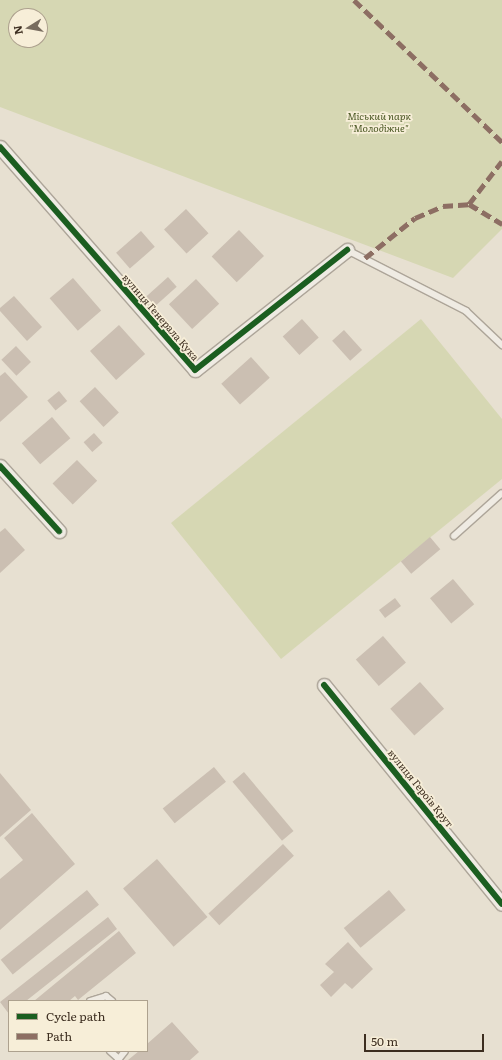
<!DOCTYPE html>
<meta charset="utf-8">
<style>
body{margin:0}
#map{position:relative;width:502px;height:1060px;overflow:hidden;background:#e7e0d1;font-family:Literata,serif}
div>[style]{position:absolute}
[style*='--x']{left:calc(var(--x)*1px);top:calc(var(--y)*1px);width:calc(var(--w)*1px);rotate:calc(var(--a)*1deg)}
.green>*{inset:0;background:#d6d7b3}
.building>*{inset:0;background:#cbbfb2;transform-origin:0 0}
.roads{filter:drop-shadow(1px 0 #ada599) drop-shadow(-1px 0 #ada599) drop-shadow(0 1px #ada599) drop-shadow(0 -1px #ada599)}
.lane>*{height:6px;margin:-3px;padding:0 3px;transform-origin:3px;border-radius:3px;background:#efebe3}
.street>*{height:13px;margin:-6.5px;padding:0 6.5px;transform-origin:6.5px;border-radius:6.5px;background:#efebe3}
.quiet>*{height:5px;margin-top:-2.5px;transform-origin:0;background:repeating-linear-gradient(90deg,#8d6e63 0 10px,transparent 0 15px)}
.cycleway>*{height:6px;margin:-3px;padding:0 3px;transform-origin:3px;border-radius:3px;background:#1b5e20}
span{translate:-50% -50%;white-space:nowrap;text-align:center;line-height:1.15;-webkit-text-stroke:3.5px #f7eed8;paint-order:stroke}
.park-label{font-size:10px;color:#4d5a26;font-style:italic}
.street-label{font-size:10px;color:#3d2e20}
.legend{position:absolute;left:8px;top:1000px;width:140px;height:52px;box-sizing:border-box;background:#f7eed8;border:1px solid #ada18e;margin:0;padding:5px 7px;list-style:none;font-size:12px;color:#3d2e20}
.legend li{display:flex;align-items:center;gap:8px;height:20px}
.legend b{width:20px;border:1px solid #ada18e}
.north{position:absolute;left:8px;top:8px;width:40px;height:40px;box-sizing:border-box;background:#f7eed8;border:1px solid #ada18e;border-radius:50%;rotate:259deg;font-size:11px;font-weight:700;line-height:16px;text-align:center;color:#3d2e20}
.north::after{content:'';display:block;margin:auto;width:14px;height:18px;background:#786c5e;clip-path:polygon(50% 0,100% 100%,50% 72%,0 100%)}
.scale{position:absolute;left:364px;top:1034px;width:120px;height:18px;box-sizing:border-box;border:2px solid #3d2e20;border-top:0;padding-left:5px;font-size:12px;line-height:14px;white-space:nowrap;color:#3d2e20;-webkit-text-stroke:3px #f7eed8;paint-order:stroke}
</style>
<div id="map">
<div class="green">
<div style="clip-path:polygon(evenodd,0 0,502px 0,502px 229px,453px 278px,0 107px,0 0,16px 16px,40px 16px,40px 40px,16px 40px,16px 16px)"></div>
<div style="clip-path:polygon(421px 319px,502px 419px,502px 479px,281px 659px,171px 523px)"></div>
</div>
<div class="building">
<div style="left:186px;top:209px;width:33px;height:30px;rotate:47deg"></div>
<div style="left:239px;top:230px;width:36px;height:38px;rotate:46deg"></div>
<div style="left:141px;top:231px;width:21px;height:33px;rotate:49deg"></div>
<div style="left:168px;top:277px;width:13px;height:33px;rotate:48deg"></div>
<div style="left:73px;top:278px;width:43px;height:31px;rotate:49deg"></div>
<div style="left:196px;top:279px;width:34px;height:37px;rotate:47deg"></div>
<div style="clip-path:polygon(14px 296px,42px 327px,27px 341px,0 311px,0 308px)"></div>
<div style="left:302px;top:319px;width:25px;height:26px;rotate:48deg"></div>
<div style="left:119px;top:325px;width:39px;height:39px;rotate:48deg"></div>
<div style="left:344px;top:330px;width:27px;height:16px;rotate:48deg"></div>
<div style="left:16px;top:346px;width:22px;height:20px;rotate:47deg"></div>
<div style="left:251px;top:357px;width:28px;height:40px;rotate:48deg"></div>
<div style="clip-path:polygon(5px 372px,28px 397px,0 422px,0 376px)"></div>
<div style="left:95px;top:387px;width:35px;height:21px;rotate:47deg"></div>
<div style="left:59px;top:391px;width:13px;height:15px;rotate:51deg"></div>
<div style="left:52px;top:417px;width:28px;height:40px;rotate:49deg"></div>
<div style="left:94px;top:433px;width:13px;height:14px;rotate:48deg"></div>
<div style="left:77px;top:460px;width:29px;height:34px;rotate:46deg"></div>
<div style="clip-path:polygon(5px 528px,25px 550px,0 573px,0 532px)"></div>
<div style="left:430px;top:537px;width:16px;height:38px;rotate:50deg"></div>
<div style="left:453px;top:579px;width:33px;height:30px;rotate:50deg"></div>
<div style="left:395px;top:598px;width:10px;height:20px;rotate:53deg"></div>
<div style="left:383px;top:636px;width:35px;height:36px;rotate:49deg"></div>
<div style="left:420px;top:682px;width:36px;height:40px;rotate:48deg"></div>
<div style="left:214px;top:767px;width:19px;height:66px;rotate:51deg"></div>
<div style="left:244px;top:772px;width:77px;height:15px;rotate:50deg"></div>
<div style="clip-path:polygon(0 773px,31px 810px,0 837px)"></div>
<div style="clip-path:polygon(32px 813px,75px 864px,0 930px,0 879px,23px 860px,4px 838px)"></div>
<div style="left:283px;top:844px;width:16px;height:102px;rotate:47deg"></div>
<div style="left:157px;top:859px;width:77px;height:45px;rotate:49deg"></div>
<div style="left:87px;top:890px;width:19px;height:111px;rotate:51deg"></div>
<div style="left:389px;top:890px;width:26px;height:59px;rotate:50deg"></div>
<div style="clip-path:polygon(108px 917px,117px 929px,26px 1001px,9px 1001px,9px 1014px,0 1002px)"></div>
<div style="clip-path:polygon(119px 931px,136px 953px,78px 1000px,75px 996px,69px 1001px,34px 1001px)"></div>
<div style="clip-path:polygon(348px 942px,373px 969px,352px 989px,345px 983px,331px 997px,320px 985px,334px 972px,325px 964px)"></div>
<div style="clip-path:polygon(172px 1022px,199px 1052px,190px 1060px,128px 1060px,139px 1051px,147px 1051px,147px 1044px)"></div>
</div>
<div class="roads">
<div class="lane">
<div style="--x:347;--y:250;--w:134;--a:27.1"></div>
<div style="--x:466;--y:311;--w:50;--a:43.4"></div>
<div style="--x:454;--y:536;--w:64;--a:-41.9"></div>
<div style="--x:90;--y:1001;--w:17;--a:-17"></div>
<div style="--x:106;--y:996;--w:8;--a:40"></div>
<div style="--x:110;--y:1051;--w:12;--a:42"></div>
<div style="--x:118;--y:1060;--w:11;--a:-52"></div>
</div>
<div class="street">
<div style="--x:0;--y:147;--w:296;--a:48.8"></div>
<div style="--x:195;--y:370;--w:194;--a:-38.3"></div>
<div style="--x:0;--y:466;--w:88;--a:47.8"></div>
<div style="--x:324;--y:685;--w:282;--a:50.9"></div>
</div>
</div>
<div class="quiet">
<div style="--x:354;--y:0;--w:205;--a:43.8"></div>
<div style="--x:469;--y:204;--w:54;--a:-52.5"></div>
<div style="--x:365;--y:258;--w:64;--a:-38.7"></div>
<div style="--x:415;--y:218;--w:30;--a:-23"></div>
<div style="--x:443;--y:206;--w:26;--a:-4"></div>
<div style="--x:469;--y:204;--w:39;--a:31"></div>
</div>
<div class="cycleway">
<div style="--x:0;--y:147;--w:296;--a:48.8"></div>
<div style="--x:195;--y:370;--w:194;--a:-38.3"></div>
<div style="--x:0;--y:466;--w:88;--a:47.8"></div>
<div style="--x:324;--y:685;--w:282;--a:50.9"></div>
</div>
<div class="park-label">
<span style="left:379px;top:121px">Міський парк<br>"Молодіжне"</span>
</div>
<div class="street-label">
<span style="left:161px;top:317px;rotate:49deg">вулиця Генерала Кука</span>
<span style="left:421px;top:788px;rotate:51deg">вулиця Героїв Крут</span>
</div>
<ul class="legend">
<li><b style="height:5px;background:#1b5e20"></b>Cycle path</li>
<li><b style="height:5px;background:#8d6e63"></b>Path</li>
</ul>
<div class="north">N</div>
<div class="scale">50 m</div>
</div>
